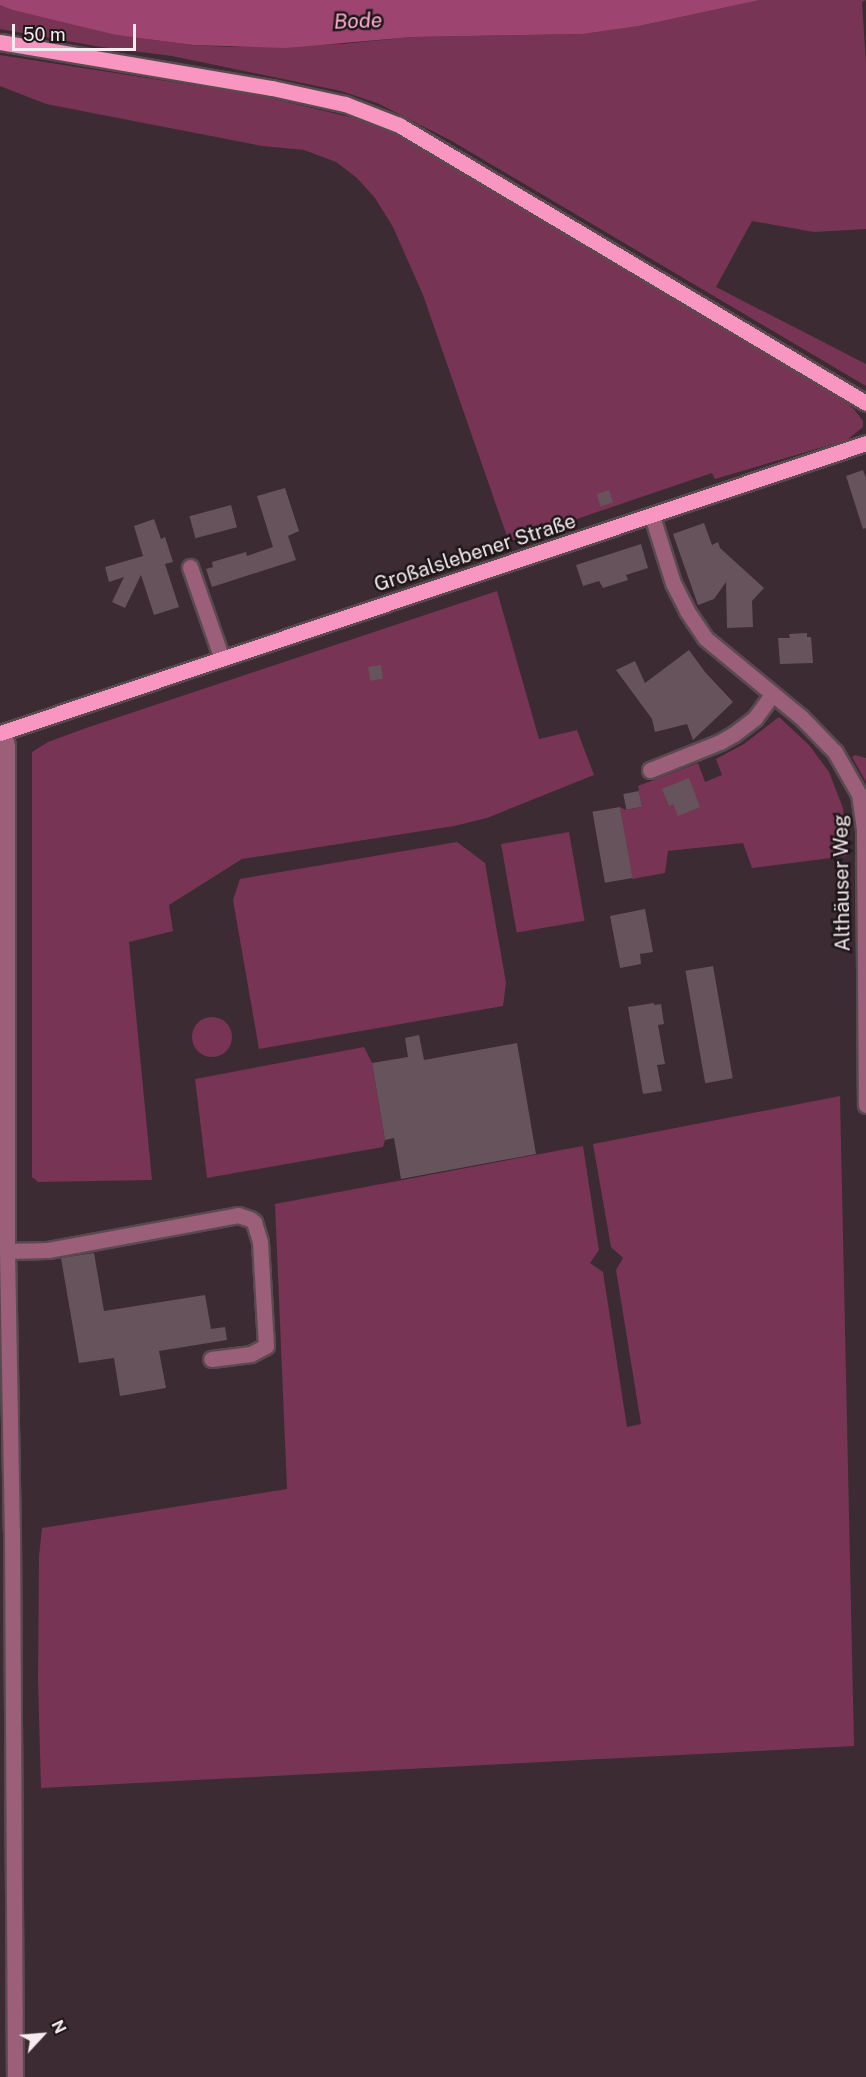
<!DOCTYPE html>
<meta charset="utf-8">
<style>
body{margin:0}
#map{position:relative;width:866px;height:2077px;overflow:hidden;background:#3c2b32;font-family:"Public Sans",sans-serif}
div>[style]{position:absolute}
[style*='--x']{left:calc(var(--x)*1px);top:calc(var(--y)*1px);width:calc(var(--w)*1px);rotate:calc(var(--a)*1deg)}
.green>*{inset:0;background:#773454;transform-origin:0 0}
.round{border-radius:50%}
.water>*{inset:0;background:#9e4470}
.building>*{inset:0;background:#67535b;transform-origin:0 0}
.roads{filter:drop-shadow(2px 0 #5a4a50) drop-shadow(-2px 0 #5a4a50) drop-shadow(0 2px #5a4a50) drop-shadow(0 -2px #5a4a50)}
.minor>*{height:15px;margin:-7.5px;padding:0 7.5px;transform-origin:7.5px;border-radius:7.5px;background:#9b5f7a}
.major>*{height:15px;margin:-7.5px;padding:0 7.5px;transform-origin:7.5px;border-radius:7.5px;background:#f895c1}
span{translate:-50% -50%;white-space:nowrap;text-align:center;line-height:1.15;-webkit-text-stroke:5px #1e1619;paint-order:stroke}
.street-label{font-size:20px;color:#f7ebf0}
.water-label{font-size:21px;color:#feb3d2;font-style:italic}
.north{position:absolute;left:12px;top:2005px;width:60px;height:60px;-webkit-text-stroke:4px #1e1619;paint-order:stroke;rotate:64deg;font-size:16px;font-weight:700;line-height:24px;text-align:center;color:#f7ebf0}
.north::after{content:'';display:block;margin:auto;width:21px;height:27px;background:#f7ebf0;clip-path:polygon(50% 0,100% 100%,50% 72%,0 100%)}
.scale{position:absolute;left:12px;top:24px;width:124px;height:27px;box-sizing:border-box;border:3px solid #f7ebf0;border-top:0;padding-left:8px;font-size:18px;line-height:21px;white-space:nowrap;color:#f7ebf0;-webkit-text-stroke:4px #1e1619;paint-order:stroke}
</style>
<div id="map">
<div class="green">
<div style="clip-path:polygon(760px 0,866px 0,862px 2px,866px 64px,866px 229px,814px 232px,752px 221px,716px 287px,866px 364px,866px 386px,450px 140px,377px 103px,341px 91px,172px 56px,101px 47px,0 29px,0 5px,116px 35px,193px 45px,229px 47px,342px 44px,412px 37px,583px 34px,639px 26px)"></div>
<div style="clip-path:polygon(0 55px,262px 96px,362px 120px,399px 135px,825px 387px,854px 409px,863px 421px,863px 427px,847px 440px,715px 479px,712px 473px,509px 542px,423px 295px,393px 227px,375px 198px,357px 178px,336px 162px,304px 150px,262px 146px,46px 104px,0 86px)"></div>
<div style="clip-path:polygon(497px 591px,539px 739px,577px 730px,594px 775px,487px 818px,454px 826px,242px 859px,169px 905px,173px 931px,129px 942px,152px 1180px,38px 1182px,32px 1177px,32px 752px,48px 742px,83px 729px)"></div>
<div style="clip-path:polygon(779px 717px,809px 745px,829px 772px,843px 808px,847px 856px,752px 868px,743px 843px,668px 851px,665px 873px,632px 879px,620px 807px,626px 810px,642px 807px,638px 786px,698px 763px,705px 782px,722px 775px,716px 759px,744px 744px)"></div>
<div style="clip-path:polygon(855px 755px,866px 758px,866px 782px,852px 757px)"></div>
<div style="left:569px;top:832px;width:90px;height:69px;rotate:80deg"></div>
<div style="clip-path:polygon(457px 842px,485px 863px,506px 983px,503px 1006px,259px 1049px,233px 900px,240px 879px)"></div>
<div class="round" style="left:192px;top:1017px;width:40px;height:40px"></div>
<div style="clip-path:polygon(364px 1047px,372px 1063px,385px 1140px,383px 1147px,207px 1178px,195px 1079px)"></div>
<div style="clip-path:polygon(840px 1096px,854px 1746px,41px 1788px,38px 1681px,39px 1556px,42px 1528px,287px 1489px,275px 1204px,583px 1146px,599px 1250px,590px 1263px,603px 1272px,627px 1427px,641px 1424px,616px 1270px,623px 1258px,611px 1247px,593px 1144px)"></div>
</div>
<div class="water">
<div style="clip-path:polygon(0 0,760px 0,639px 26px,583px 34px,412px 37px,286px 48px,193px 45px,116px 35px,13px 10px,0 5px)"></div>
</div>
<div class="building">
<div style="clip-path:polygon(863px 470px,866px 478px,866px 528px,863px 529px,846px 476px)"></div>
<div style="clip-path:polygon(285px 488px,299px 531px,288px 536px,296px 560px,212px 587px,206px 569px,213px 567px,212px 562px,246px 552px,247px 556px,273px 547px,257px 496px)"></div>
<div style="left:609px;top:490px;width:13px;height:13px;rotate:72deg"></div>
<div style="left:231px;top:505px;width:23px;height:43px;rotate:75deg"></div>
<div style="clip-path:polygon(154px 519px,161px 539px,165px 537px,173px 562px,165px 564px,179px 607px,154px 615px,141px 575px,125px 608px,112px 602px,124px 577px,109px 582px,105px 567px,143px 556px,134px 526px)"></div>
<div style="clip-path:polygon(704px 523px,712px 545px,718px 542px,720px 548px,764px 588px,752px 601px,753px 627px,727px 628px,726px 582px,714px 599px,698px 605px,673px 534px)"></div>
<div style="clip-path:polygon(641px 544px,648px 568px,626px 575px,628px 580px,603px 588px,599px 581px,583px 586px,576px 565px)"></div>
<div style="clip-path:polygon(807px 633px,807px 637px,811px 637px,813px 663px,780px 664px,778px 638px,790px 638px,789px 634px)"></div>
<div style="clip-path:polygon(689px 650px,705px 672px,733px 702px,693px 740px,687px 724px,655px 732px,652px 719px,616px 670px,635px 661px,645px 683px)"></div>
<div style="left:381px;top:665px;width:14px;height:13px;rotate:82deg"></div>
<div style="clip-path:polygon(689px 778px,700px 807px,678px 816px,673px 804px,669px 806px,662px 789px)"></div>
<div style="left:639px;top:791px;width:16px;height:16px;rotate:79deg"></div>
<div style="left:620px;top:807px;width:72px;height:28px;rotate:80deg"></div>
<div style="clip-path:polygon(645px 909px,653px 952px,640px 954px,641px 964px,620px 968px,610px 916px)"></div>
<div style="left:713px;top:966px;width:114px;height:28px;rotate:80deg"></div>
<div style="clip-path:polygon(654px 1003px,654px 1005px,661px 1004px,664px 1024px,658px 1025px,665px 1064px,657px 1065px,662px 1091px,643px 1094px,628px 1007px)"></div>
<div style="clip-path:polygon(419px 1035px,424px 1060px,517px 1043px,536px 1154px,401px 1179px,394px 1138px,385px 1140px,372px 1063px,408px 1057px,405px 1038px)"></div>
<div style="clip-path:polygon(94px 1253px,104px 1311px,205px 1295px,211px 1329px,225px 1327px,227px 1340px,159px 1351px,166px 1388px,120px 1396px,114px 1358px,79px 1363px,61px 1258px)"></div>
</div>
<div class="roads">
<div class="minor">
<div style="--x:652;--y:516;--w:70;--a:72.6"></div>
<div style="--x:673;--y:583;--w:31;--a:63"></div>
<div style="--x:687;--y:611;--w:32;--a:56"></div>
<div style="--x:705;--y:638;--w:124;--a:39.5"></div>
<div style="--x:801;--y:717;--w:49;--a:45.8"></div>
<div style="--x:835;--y:752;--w:48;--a:60.3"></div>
<div style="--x:859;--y:794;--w:34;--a:82"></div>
<div style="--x:864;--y:828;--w:277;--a:89.6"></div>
<div style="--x:190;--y:567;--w:97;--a:70.8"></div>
<div style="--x:4;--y:732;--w:14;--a:78"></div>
<div style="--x:7;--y:746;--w:505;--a:90"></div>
<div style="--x:7;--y:1251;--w:280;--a:89"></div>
<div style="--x:12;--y:1531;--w:546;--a:89.69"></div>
<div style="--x:650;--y:770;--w:75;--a:-21.8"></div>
<div style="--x:720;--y:742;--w:16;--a:-30"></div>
<div style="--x:734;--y:734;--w:26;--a:-37"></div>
<div style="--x:755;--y:718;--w:29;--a:-54"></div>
<div style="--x:7;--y:1251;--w:41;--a:-1.4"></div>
<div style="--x:48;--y:1250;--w:193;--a:-10.4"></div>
<div style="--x:238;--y:1215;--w:13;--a:18"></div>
<div style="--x:250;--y:1219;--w:5;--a:37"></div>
<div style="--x:254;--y:1222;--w:21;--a:73"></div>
<div style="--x:260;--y:1242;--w:104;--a:86.7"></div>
<div style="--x:266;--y:1346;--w:17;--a:152"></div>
<div style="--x:251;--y:1354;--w:40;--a:172.9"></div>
</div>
<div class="major">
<div style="--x:0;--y:42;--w:276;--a:9.6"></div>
<div style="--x:272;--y:88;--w:75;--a:12.4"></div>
<div style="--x:345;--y:104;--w:58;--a:21.3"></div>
<div style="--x:399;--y:125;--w:543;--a:30.76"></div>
<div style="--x:0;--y:733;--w:913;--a:-18.51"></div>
</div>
</div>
<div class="street-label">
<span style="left:475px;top:553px;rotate:-18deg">Großalslebener Straße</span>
<span style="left:842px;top:883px;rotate:-91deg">Althäuser Weg</span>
</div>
<div class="water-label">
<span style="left:358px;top:21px;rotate:-2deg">Bode</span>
</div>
<div class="north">N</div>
<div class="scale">50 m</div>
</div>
